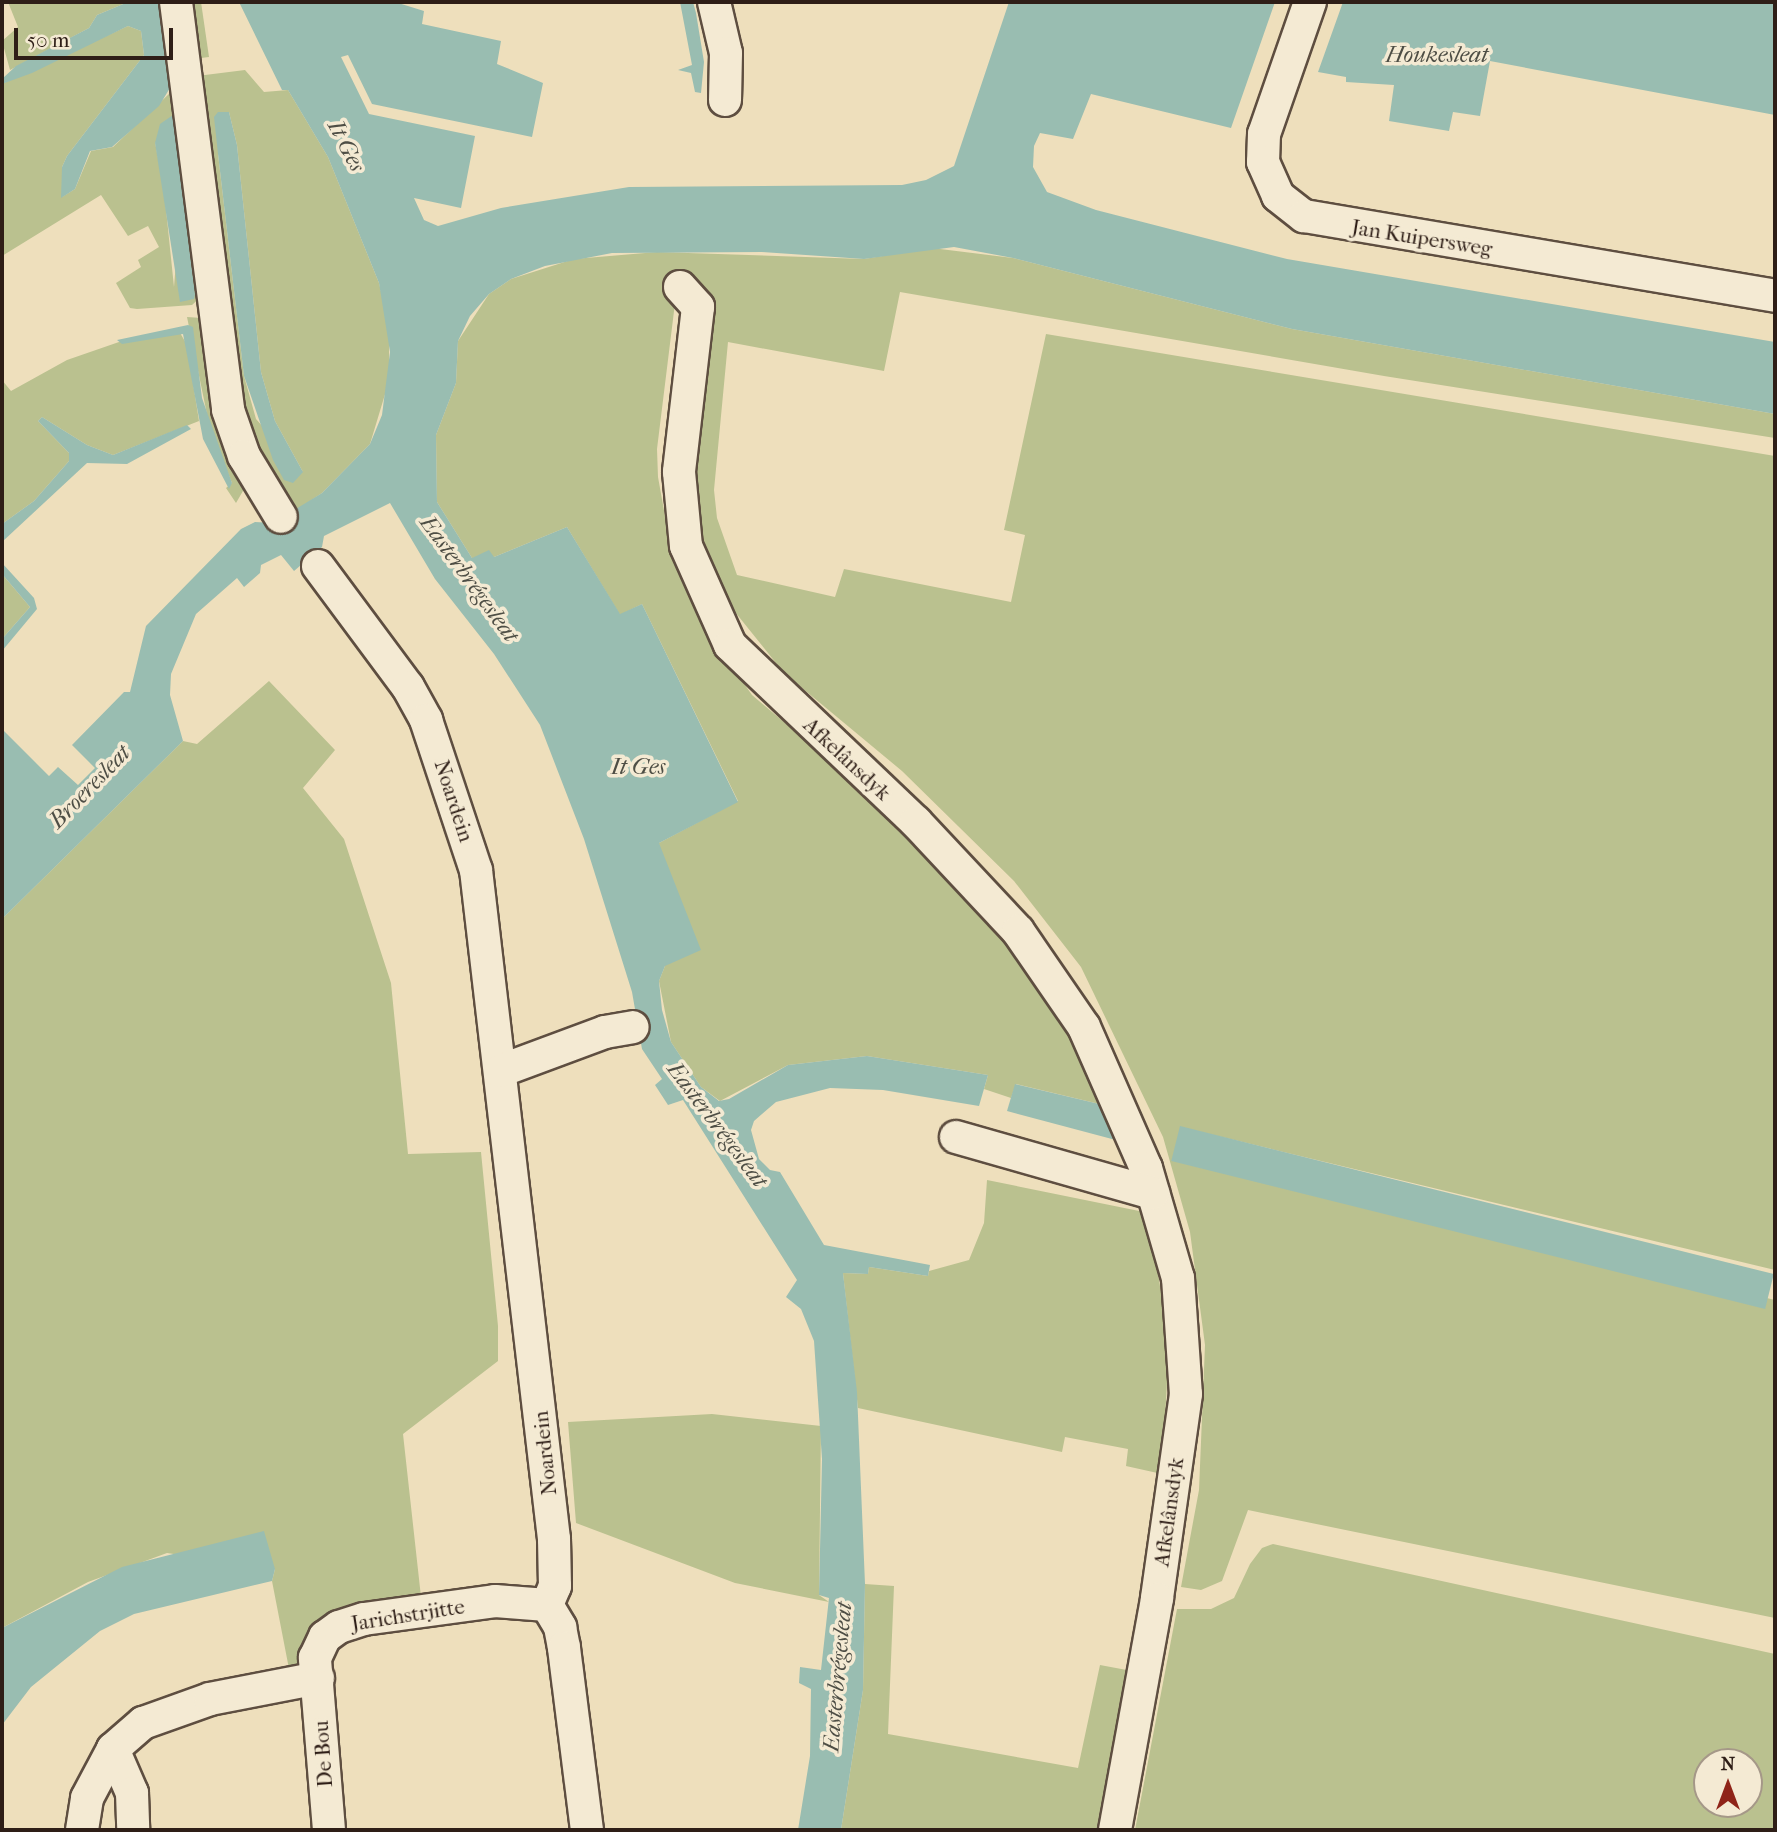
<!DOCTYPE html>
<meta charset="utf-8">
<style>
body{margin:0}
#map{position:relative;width:1777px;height:1832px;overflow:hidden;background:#eedfbc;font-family:"IM FELL French Canon",serif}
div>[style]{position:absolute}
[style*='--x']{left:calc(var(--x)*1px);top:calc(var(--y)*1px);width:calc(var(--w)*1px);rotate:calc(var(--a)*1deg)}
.green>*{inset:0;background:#bac18f}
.water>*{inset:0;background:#99bdb1;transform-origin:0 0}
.roads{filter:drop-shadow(2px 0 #5e4e40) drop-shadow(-2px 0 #5e4e40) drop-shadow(0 2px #5e4e40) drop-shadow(0 -2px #5e4e40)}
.minor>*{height:32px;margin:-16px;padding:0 16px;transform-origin:16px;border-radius:16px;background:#f4ead3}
span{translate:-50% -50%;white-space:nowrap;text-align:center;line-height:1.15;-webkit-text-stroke:7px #f4ead3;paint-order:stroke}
.street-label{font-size:21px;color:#2e1e17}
.water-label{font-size:23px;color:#4e4e45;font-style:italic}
.frame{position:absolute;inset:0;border:4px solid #2e1e17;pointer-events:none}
.north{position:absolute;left:1693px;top:1748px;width:70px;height:70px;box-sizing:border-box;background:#f4ead3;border:2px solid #a59888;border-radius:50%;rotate:0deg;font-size:19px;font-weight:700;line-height:28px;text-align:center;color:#2e1e17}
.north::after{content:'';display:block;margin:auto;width:24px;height:32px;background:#8f2418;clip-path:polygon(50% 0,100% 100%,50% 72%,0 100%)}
.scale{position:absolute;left:14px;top:28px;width:159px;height:32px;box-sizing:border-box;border:4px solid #2e1e17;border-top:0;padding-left:9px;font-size:21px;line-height:24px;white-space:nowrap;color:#2e1e17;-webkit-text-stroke:5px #f4ead3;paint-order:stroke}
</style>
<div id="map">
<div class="green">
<div style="clip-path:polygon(8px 2px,128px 2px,97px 15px,89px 28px,10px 70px,2px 41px,18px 27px)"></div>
<div style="clip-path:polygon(evenodd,159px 2px,167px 2px,203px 295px,192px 305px,137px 309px,130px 308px,116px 283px,141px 267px,138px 260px,159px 247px,148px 226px,128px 236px,101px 195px,2px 256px,2px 84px,128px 26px,141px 31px,144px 55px,67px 156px,62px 167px,62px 197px,75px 189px,91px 151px,113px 147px,170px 93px,173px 83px,159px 2px,155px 142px,183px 171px,174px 287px,164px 190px,155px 142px)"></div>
<div style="clip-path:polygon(183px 2px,201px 2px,209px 57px,193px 59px)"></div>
<div style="clip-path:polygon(evenodd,245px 70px,264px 92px,288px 90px,328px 157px,379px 283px,389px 325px,389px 381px,370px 444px,322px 493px,292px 513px,245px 435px,197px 76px,245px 70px,229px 112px,237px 145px,261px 372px,275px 421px,303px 472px,256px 419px,244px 376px,218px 154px,229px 112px)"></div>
<div style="clip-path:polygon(932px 248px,1013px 258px,1292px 329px,1775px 414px,1775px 438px,1384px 376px,900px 292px,884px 371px,728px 342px,714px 490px,717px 518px,737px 575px,835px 597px,844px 569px,1011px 602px,1025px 535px,1004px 530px,1046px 334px,1775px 456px,1775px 1270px,1180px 1127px,1191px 1160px,1775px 1300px,1775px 1618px,1248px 1510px,1222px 1581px,1201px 1590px,1181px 1587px,1199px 1490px,1205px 1345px,1190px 1232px,1163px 1137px,1081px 967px,1014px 881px,902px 771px,784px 673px,731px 607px,707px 554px,693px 492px,712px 297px,676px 295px,657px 449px,658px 477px,672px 555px,698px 618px,752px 695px,876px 800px,1033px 960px,1112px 1107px,1016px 1084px,1011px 1098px,984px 1089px,988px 1075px,867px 1056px,788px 1065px,720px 1101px,701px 1087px,671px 1042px,659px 981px,665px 966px,659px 843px,738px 801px,642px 604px,620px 615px,567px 527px,494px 557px,472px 558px,437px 502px,436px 435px,456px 383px,458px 341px,489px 294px,511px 279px,574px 259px,657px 252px,864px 259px)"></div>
<div style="clip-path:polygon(187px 317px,202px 318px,247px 484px,236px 503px,226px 488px,232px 483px,210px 429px)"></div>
<div style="clip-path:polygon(179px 331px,187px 345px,199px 421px,113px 455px,87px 445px,42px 417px,38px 421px,69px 453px,69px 461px,34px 501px,2px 524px,2px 380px,11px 391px,67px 360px,119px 342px)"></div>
<div style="clip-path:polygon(2px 574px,30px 607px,2px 639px)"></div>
<div style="clip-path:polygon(269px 681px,335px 750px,303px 788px,344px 839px,391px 983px,408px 1154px,481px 1152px,498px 1326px,498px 1361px,403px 1434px,421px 1597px,339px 1610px,327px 1618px,304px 1664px,290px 1674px,272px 1581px,275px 1569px,167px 1553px,88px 1582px,2px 1628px,2px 919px,183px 741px,197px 744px)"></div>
<div style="clip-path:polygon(987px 1180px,1149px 1213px,1169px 1346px,1162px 1474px,1126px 1466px,1128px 1449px,1065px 1437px,1062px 1452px,858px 1408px,843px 1273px,868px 1274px,869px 1267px,928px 1276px,929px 1271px,969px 1260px,984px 1223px)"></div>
<div style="clip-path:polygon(712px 1414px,821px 1426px,819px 1595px,829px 1602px,735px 1583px,576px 1523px,568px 1422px)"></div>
<div style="clip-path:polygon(evenodd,1273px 1544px,1775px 1654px,1775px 1830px,1135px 1830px,1177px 1609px,1211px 1609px,1234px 1598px,1250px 1564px,1262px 1548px,1273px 1544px,1707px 1762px,1749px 1762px,1749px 1804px,1707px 1804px,1707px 1762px)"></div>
<div style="clip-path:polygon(865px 1584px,894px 1586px,888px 1734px,1078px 1768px,1100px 1665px,1132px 1671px,1101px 1830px,841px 1830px,863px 1690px)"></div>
</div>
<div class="water">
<div style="clip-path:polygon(128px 2px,159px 2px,173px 83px,159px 106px,112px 147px,90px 151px,75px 189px,61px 198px,62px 167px,67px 156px,144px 55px,141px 31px,128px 26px,32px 73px,2px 84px,2px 79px,16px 66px,89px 28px,97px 15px)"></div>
<div style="clip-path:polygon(239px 2px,395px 2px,424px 11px,422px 24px,501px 41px,497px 64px,543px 83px,532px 137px,372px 104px,348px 55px,341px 57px,369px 114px,475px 136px,461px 208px,414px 198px,424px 220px,438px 226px,501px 208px,629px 187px,902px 185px,926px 180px,954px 166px,1009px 2px,1275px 2px,1231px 128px,1091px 94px,1073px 139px,1040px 133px,1034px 146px,1033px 167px,1047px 192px,1096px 210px,1287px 259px,1775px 342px,1775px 414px,1292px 329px,1013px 258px,954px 247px,864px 259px,762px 252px,612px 253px,545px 266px,511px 279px,489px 294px,470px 316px,458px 341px,456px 383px,436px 435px,437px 502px,472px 558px,489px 550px,494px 557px,567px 527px,620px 614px,642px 604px,738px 802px,659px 843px,701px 950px,665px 966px,659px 981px,662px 1010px,671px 1042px,701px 1087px,719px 1101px,729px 1099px,788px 1065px,867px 1056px,988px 1075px,979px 1106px,883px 1090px,830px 1088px,776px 1102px,754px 1121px,751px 1130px,759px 1159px,770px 1170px,780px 1172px,824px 1245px,930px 1265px,928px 1276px,869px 1267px,868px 1274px,843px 1273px,857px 1392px,865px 1584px,863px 1690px,841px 1830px,798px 1830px,810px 1756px,811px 1689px,799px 1683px,800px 1667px,821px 1670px,829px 1598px,819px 1595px,822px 1459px,814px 1341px,801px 1309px,786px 1297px,797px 1280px,683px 1100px,668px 1105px,655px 1085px,662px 1079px,642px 1049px,632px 992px,584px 839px,540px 725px,494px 654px,435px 579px,390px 503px,324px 536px,322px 547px,294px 571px,281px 555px,261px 565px,260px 573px,244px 587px,237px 578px,196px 614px,171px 674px,170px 695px,183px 741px,2px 919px,2px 729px,49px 776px,58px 767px,78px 785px,95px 768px,72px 745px,124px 692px,130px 692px,146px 626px,241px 529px,255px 522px,273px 523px,322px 493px,370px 444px,382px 415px,390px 352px,379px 283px,328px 157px,288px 90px,282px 90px)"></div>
<div style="clip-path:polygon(680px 2px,693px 2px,696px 13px,704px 62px,701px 93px,695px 92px,691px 73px,678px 70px,692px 65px)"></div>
<div style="clip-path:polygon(1343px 2px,1775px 2px,1775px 115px,1490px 61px,1480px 116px,1453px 112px,1449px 131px,1389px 121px,1394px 85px,1346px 82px,1346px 77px,1318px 72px)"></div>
<div style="clip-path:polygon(218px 112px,229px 112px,237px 145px,261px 372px,275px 421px,303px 472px,293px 483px,284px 480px,273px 460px,244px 376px,218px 154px,214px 117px)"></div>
<div style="clip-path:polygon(173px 115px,195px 294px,194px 299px,180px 302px,155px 143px,160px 124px)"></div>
<div style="clip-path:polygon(188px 325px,193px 327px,202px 398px,232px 483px,229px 489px,203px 439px,183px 334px,122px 344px,117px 340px)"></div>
<div style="clip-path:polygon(42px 417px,87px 445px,113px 455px,187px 425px,191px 429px,127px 464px,87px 463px,2px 542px,2px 524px,34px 501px,69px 461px,69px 453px,38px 421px)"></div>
<div style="clip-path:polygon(2px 563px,34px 598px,37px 609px,2px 651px,2px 639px,30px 607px,2px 574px)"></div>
<div style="clip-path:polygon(1015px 1084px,1112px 1107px,1127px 1143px,1007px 1111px)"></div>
<div style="left:1180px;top:1126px;width:612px;height:36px;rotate:14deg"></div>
<div style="clip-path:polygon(264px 1531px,275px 1569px,272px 1581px,134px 1614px,100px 1631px,31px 1687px,2px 1725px,2px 1628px,122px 1567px)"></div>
</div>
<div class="roads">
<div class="minor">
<div style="--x:176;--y:2;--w:411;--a:82.7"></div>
<div style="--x:228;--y:410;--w:49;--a:70.8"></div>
<div style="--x:244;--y:456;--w:71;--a:58.8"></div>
<div style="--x:714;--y:2;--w:52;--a:76.8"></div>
<div style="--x:726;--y:53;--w:47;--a:91.2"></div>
<div style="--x:1310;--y:2;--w:140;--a:109.2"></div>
<div style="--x:1264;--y:134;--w:28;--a:92"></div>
<div style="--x:1263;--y:162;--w:37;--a:66"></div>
<div style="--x:1278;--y:196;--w:33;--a:38"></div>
<div style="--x:1304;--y:216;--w:478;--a:9.6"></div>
<div style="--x:680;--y:287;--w:27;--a:48"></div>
<div style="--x:698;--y:307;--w:166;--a:96.6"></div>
<div style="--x:679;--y:472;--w:74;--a:84.6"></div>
<div style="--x:686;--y:546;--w:108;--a:66"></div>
<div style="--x:730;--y:645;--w:257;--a:43.6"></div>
<div style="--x:916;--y:822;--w:149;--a:46.9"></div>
<div style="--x:1018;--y:931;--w:116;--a:55.5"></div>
<div style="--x:1084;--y:1027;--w:154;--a:66.3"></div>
<div style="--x:1146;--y:1168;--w:115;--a:73.8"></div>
<div style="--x:1178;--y:1278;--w:116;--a:86.1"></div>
<div style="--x:1186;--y:1394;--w:207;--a:98.1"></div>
<div style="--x:1157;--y:1599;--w:235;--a:100.3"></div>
<div style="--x:318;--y:566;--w:151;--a:53.4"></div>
<div style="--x:408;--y:687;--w:38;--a:61"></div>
<div style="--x:426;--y:720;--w:158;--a:71.6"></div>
<div style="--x:476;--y:870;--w:674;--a:83.35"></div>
<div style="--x:554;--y:1539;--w:47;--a:88.8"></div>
<div style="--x:555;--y:1586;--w:21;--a:113"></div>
<div style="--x:500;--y:1071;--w:112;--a:-20.4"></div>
<div style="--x:605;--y:1032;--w:28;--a:-10"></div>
<div style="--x:956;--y:1137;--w:205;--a:15.9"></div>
<div style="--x:547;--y:1605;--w:26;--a:59"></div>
<div style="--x:560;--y:1627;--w:21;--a:79"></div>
<div style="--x:564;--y:1648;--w:183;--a:82.8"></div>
<div style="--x:113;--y:1749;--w:48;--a:66.6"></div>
<div style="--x:132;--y:1793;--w:37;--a:88"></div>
<div style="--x:82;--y:1830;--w:32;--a:-81"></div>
<div style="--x:87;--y:1798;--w:55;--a:-62"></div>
<div style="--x:113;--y:1749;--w:40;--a:-41"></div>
<div style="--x:143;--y:1723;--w:71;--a:-19.7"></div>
<div style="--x:210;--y:1699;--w:110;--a:-11"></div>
<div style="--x:329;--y:1830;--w:173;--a:-94.7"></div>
<div style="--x:315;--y:1658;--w:23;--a:-65"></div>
<div style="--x:325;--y:1637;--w:17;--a:-36"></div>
<div style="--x:339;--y:1627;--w:26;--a:-18"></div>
<div style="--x:364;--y:1619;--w:132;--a:-7.8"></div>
<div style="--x:495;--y:1601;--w:52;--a:4.4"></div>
</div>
</div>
<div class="street-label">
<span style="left:1422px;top:238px;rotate:9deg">Jan Kuipersweg</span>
<span style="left:847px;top:759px;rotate:43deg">Afkelânsdyk</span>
<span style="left:454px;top:801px;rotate:72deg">Noardein</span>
<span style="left:545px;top:1453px;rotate:-96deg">Noardein</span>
<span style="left:1169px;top:1512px;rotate:-82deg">Afkelânsdyk</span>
<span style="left:408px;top:1615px;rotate:-9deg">Jarichstrjitte</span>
<span style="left:323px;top:1754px;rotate:-94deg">De Bou</span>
</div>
<div class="water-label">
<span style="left:1437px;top:55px">Houkesleat</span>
<span style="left:346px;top:146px;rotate:63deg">It Ges</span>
<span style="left:469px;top:579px;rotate:54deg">Easterbrégesleat</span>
<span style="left:638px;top:767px">It Ges</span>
<span style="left:90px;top:787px;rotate:-46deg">Broeresleat</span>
<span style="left:717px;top:1125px;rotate:53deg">Easterbrégesleat</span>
<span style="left:838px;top:1677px;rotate:-85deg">Easterbrégesleat</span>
</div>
<div class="frame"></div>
<div class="north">N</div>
<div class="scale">50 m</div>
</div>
